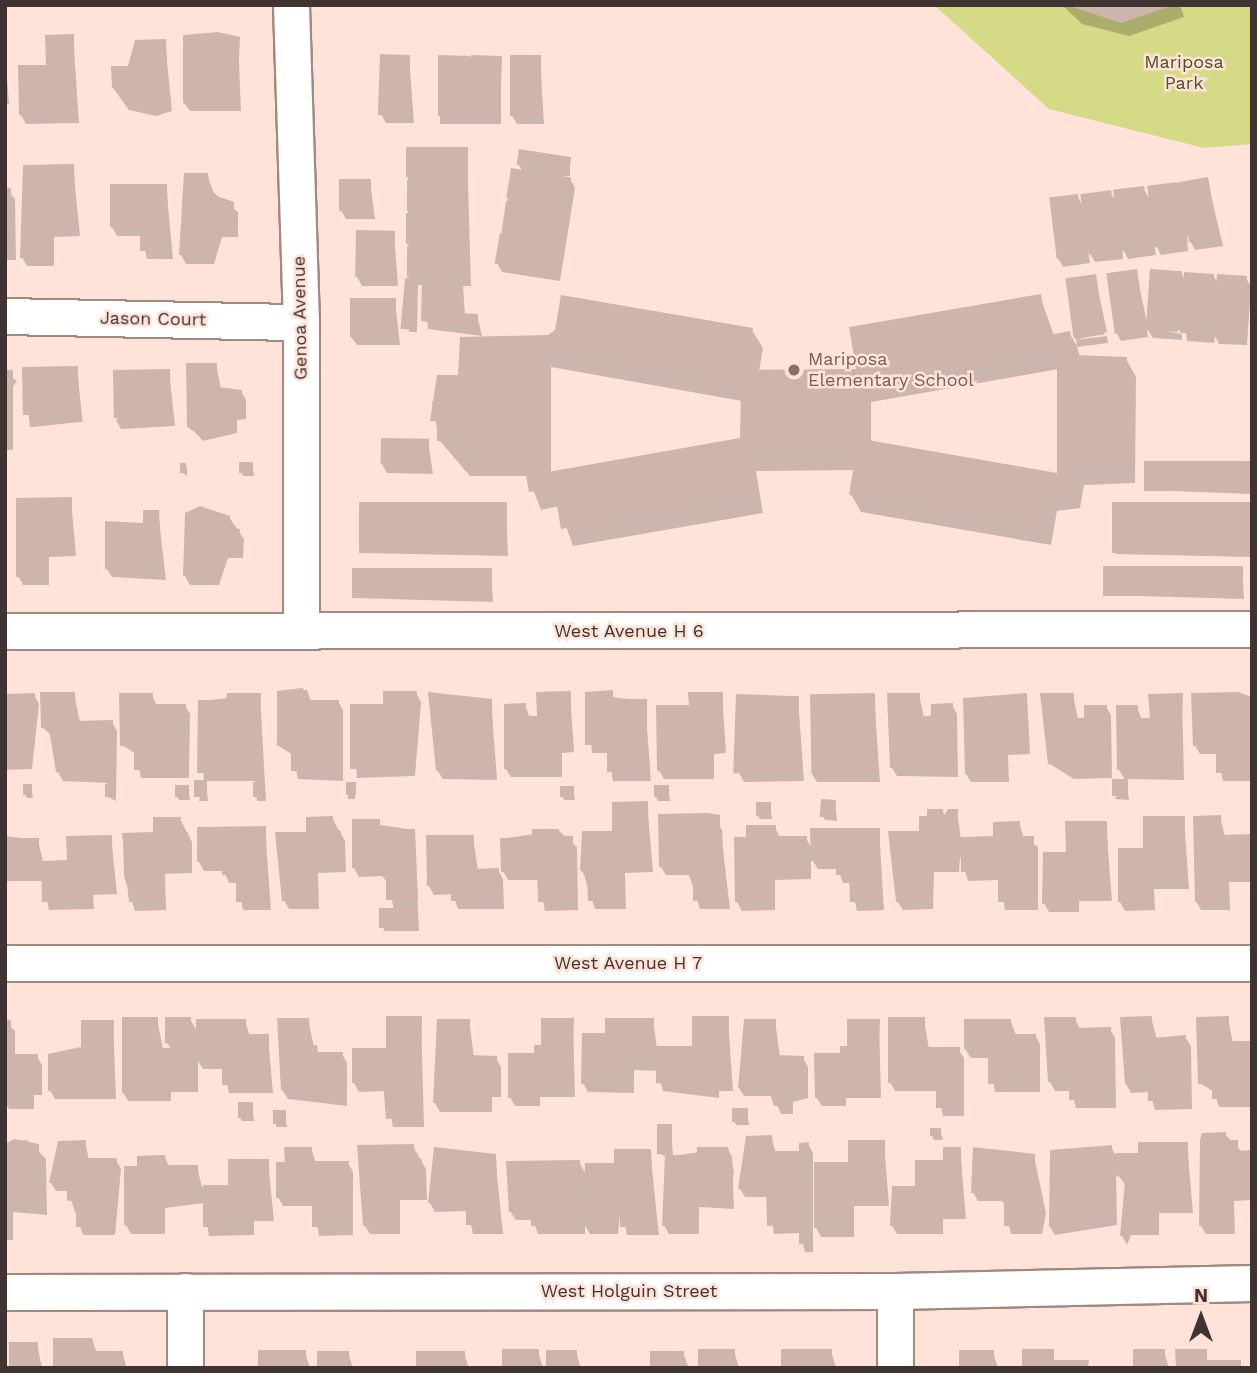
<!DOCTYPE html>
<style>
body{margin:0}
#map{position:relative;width:1257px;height:1373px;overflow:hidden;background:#ffe3d9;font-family:"Work Sans",sans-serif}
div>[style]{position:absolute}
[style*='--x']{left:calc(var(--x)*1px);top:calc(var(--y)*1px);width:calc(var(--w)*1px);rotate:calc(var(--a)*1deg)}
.green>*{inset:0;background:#d5da87}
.shadow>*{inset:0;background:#0003;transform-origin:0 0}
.building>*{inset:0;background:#ceb4aa;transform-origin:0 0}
.roads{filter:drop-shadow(2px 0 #a28980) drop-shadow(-2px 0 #a28980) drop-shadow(0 2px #a28980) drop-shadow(0 -2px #a28980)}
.minor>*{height:35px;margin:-17.5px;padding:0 17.5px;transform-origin:17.5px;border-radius:17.5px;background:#fff}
.dots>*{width:19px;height:19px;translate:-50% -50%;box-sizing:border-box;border:4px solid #ffe3d9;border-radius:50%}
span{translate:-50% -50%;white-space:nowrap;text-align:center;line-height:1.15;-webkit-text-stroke:5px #ffe3d9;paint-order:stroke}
.park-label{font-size:18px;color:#4f5226}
.street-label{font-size:18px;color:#3f3431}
.education-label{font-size:18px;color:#785e54}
.left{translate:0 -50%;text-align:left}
.frame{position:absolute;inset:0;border:7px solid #3f3431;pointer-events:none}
.north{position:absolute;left:1166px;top:1282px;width:70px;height:70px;-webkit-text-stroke:5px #ffe3d9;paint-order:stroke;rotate:0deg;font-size:19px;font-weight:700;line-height:28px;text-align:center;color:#3f3431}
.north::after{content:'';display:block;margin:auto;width:24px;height:32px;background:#3f3431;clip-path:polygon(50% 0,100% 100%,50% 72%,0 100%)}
</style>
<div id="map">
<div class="green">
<div style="clip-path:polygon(934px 5px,1252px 5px,1252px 144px,1204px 148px,1049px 109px)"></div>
</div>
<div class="shadow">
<div style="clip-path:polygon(1062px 5px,1180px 5px,1184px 17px,1129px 36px,1082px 24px)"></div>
<div style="clip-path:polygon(73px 36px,79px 123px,26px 124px,21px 115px)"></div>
<div style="clip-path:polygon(238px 38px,241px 111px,190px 111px,184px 103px)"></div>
<div style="clip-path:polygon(165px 41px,172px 111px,156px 116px,129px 110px,113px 88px)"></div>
<div style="clip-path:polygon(5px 52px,9px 104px,5px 104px)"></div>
<div style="clip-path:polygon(409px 56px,414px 123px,386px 123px,381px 114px)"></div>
<div style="left:440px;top:57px;width:61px;height:67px"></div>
<div style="clip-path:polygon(540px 57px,544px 124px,517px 124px,512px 116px)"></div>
<div style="clip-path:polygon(467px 149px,471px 286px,463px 286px,465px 315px,477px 315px,482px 336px,428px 329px,423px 285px,418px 285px,417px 332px,409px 332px,408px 177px)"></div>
<div style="clip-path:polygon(570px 158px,570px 176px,552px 176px,570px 179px,575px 188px,560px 281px,502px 272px,497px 263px,508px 198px,523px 172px,519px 165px)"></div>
<div style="clip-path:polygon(73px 166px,80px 236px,54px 237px,54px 266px,27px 266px,22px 257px)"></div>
<div style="clip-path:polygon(207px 175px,214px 193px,238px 212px,238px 237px,222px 237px,214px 264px,186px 264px,181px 255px)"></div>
<div style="clip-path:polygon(1207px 179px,1223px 246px,1195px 250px,1187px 235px,1188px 251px,1161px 255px,1154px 242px,1156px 255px,1128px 259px,1122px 247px,1123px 259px,1095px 262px,1088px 250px,1090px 263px,1063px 267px,1058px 258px,1051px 199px,1077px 196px,1084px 208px,1110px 192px,1117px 203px,1143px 188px,1151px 201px,1149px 187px)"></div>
<div style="clip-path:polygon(370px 181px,375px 219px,346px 219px,341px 210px)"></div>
<div style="clip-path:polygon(166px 185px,173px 259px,147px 259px,142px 236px,117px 236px,112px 227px)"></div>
<div style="clip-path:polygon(5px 188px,15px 199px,16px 260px,5px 260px)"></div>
<div style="clip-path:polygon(394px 233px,398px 286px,362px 286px,357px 277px)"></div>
<div style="clip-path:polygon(1136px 270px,1147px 323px,1181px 273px,1185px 280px,1213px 275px,1218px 284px,1246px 278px,1251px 287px,1247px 345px,1219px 344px,1215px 336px,1214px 343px,1187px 341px,1186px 331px,1151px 328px,1182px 334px,1182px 340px,1153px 338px,1147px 328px,1148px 337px,1121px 341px,1116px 332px)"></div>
<div style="clip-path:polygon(evenodd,1095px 276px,1107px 332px,1076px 340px,1107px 336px,1108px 343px,1077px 347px,1080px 357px,1126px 359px,1136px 377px,1135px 483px,1084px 485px,1080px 508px,1057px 511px,1051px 545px,861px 512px,851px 494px,855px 470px,756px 471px,763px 513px,573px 546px,559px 506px,541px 510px,528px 476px,470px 476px,439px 440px,432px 402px,459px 376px,462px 339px,752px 330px,763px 348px,759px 371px,858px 371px,1040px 296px,1054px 336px,1069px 333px,1077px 346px,1067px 280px,1095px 276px,551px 367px,742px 401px,742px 440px,551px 473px,551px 367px,1095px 276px,1059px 369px,1058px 475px,871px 443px,871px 402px,1059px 369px)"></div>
<div style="clip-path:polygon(395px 300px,400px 345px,357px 345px,351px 337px)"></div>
<div style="clip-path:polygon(216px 365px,221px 389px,241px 391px,246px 400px,246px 419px,237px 420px,237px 433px,203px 441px,189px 426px)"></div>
<div style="left:77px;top:368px;width:54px;height:53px;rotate:84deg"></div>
<div style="clip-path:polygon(169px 371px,175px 426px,121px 429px,116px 420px)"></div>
<div style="left:5px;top:372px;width:15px;height:87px;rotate:37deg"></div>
<div style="clip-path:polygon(428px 441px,433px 474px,387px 473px,382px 464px)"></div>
<div style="clip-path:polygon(252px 463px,254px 476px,243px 476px,241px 472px)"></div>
<div style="clip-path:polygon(1252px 463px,1252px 494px,1146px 490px)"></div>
<div style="clip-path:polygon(185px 464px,187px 468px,187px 476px,181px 472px)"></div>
<div style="clip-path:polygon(71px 499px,76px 556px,49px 557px,49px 585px,23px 585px,18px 576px)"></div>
<div style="clip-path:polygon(506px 504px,508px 556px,361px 553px)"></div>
<div style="clip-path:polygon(1252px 504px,1252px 557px,1114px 554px)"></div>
<div style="clip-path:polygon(158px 512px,166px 580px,112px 577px,106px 568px)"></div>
<div style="clip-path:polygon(186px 514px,229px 517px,244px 539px,243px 558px,228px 558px,219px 585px,190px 585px,185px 576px)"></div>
<div style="clip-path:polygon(1242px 568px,1244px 599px,1104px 595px)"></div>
<div style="clip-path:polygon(491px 570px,493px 602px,354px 598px)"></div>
<div style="clip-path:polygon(307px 690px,311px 701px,338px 701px,343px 710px,343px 781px,298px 779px,293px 755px,279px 746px,279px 693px)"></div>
<div style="clip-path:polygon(416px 693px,421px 702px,415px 776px,357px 778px,352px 706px,384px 706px)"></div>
<div style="clip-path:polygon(570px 693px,574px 752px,562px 753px,562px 777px,511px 777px,506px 769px,525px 705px,530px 718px,539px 718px)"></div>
<div style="clip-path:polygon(74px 694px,80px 722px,112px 722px,117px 731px,116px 801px,106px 796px,107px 783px,63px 781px,58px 772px,52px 736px,42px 727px)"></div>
<div style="clip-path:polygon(586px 694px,645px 701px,651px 781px,613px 781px,608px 753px,592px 753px)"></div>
<div style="clip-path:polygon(722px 694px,726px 753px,714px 754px,714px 779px,664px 779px,659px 770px,691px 707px)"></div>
<div style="clip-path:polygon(919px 694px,924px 718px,952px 705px,957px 714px,958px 777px,897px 776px,892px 768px)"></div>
<div style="clip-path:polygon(1073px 694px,1078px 720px,1106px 707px,1111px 715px,1112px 778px,1074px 779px,1050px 764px)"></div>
<div style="clip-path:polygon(5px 695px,34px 695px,39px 704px,32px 769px,5px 770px)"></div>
<div style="clip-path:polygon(152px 695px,157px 706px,185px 706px,190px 714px,189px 778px,141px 778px,136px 754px,122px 745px)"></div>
<div style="clip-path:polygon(260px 695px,266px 801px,257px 801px,255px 781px,206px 781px,208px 801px,199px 801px,204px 781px,199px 701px)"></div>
<div style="clip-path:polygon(874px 695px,880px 782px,817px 782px,812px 774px)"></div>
<div style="clip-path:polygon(1027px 695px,1030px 754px,1008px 755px,1009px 782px,971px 782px,966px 774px)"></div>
<div style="clip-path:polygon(1182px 695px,1184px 780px,1126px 779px,1129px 800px,1115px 799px,1125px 780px,1119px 770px,1137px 707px,1142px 720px,1151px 720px)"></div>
<div style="clip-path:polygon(798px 698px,804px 781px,744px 782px,739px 773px)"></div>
<div style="clip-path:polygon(1252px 699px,1252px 781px,1223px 781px,1217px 754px,1200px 754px,1195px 745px)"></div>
<div style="clip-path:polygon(491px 700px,497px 780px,443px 779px,437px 770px)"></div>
<div style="left:348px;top:783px;width:7px;height:16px"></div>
<div style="clip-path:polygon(31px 786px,33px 798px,27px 798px,25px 795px)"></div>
<div style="clip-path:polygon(188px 787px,190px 800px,179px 800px,177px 796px)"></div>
<div style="clip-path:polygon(668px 787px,670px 801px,658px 801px,656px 797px)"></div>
<div style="clip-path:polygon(573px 788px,575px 800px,564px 800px,562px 796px)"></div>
<div style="clip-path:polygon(835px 801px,837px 821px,825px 820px,823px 816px)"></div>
<div style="clip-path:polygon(647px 803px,653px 872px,625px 873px,626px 909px,595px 909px,582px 869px)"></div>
<div style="clip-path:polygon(770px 804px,772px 819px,760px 819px,757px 815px)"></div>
<div style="clip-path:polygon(942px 810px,945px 816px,957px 811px,961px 839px,995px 838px,1019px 823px,1024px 838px,1038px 847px,1038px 910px,1005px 910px,1000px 880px,968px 881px,960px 856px,959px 872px,934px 872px,933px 909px,903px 910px,897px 901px,921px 833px)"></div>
<div style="clip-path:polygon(719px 816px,730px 909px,700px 909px,689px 875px,666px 875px,661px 867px)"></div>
<div style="clip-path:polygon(1220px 817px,1225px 836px,1252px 835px,1252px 882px,1229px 882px,1230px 910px,1201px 910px,1196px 901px)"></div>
<div style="clip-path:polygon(332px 818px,345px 841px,346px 872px,318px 873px,319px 909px,289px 909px,284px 900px,308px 833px)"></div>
<div style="clip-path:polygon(1184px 818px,1189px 889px,1154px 889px,1155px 910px,1125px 911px,1120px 902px,1144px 850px)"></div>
<div style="clip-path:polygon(180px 819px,192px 842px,192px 873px,165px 874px,166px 910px,135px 911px,124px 876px,123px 834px,154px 834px)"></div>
<div style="clip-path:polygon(353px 821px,414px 830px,419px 931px,383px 931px,394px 910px,388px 883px,382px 876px,359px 877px,354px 868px)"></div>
<div style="clip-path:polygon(1106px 822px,1112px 901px,1079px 901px,1079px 912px,1049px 912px,1044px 903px,1068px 853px)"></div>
<div style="clip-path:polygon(775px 827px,780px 838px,806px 838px,812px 849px,879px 829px,884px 910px,857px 911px,851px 883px,843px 883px,838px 869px,818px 869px,811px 858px,811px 879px,775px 880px,775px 910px,742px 911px,737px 902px,748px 839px)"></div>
<div style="clip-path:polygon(265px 828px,271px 910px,243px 910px,238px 883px,229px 883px,224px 871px,204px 871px,199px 862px)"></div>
<div style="clip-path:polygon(558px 830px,577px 847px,578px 910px,545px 911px,539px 880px,508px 880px,503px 871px,502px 839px)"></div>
<div style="clip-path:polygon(5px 836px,38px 840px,43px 862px,69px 862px,111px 837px,117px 894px,93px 895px,94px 909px,49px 910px,43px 881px,7px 881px,5px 913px)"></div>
<div style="clip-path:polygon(473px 837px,478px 871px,498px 870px,503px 879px,504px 909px,458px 909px,453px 894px,434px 895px,429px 886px)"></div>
<div style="clip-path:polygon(421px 1018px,424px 1127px,393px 1127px,386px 1091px,359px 1092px,354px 1083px)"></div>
<div style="clip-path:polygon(728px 1018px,733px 1091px,719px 1091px,719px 1098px,663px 1091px,658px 1071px,634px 1070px,634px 1093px,588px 1092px,583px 1083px,653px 1020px,657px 1048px,694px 1048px)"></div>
<div style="clip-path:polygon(1151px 1018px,1157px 1039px,1185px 1037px,1191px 1046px,1192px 1109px,1155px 1110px,1150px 1092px,1131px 1093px,1126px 1084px)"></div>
<div style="clip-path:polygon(1228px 1018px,1233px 1043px,1252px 1043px,1250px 1107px,1219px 1107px,1214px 1092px,1200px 1083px)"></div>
<div style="clip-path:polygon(157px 1019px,163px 1049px,171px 1049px,167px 1043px,190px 1019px,197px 1031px,245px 1021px,250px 1036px,268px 1036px,273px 1093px,229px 1093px,224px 1069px,203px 1069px,198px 1061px,198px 1092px,171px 1092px,171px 1101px,128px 1101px,123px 1092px)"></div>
<div style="clip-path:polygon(924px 1019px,929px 1049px,958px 1049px,964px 1058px,964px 1116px,943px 1116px,938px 1091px,895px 1091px,890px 1082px)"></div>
<div style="clip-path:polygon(1075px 1019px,1080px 1029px,1110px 1029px,1115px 1038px,1116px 1108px,1076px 1108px,1071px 1091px,1055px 1091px,1050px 1082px)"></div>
<div style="clip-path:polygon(308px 1020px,314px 1047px,320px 1054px,342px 1054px,347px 1063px,347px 1106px,288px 1099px,282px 1090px)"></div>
<div style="clip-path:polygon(469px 1020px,474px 1057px,496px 1058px,501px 1067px,501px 1097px,492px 1097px,492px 1112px,440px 1112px,435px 1103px)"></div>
<div style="clip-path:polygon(573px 1020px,575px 1097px,540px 1097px,540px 1106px,515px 1106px,510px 1097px,536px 1054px)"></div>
<div style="clip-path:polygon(775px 1020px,780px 1057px,803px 1058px,808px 1067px,808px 1098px,793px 1102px,793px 1114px,781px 1114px,773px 1096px,744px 1096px,739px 1088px)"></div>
<div style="clip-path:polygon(879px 1020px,881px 1098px,846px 1098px,846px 1106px,822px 1106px,816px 1097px,841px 1055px)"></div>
<div style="clip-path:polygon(1010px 1020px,1016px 1035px,1035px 1035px,1040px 1044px,1040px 1092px,995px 1092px,990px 1058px,971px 1058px,965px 1049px)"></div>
<div style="clip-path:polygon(113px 1021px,116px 1099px,55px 1099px,50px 1090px)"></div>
<div style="clip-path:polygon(5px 1022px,15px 1031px,15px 1055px,37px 1056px,42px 1065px,42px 1095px,34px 1095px,34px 1109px,9px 1109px,5px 1102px)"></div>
<div style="clip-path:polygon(252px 1104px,254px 1121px,242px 1121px,240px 1117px)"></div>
<div style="clip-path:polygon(747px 1110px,749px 1125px,736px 1125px,734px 1121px)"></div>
<div style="clip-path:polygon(285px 1112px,287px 1127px,277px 1127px,275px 1123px)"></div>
<div style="clip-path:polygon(671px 1126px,673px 1156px,727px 1148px,732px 1157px,734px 1209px,699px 1207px,699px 1234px,669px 1234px,664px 1225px,667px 1157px,658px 1153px)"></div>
<div style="clip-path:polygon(940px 1130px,943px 1140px,934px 1140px,932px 1136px)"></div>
<div style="clip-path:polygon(1225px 1134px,1242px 1152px,1252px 1152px,1252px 1200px,1234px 1201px,1235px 1234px,1206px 1234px,1201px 1226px)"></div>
<div style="clip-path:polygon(771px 1137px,776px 1153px,801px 1152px,808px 1144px,813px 1153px,813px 1252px,805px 1252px,800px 1233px,774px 1234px,768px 1197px,745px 1197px,740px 1189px)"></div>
<div style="clip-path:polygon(27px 1140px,46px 1159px,47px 1215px,13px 1212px,13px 1240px,5px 1240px,5px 1143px)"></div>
<div style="clip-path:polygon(85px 1142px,89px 1160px,116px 1160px,121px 1169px,115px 1235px,83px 1235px,68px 1191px,56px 1191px,51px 1183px)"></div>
<div style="clip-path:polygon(884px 1142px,889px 1206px,854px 1206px,854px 1237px,821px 1237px,816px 1228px,850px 1164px)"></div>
<div style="clip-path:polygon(1187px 1144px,1193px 1213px,1159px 1213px,1159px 1235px,1131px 1235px,1127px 1245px,1122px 1236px,1126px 1186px,1116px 1172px,1117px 1225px,1055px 1235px,1050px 1227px,1111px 1147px,1115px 1154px,1140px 1154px)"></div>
<div style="clip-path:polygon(413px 1146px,426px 1169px,427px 1200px,400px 1200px,400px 1234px,370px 1234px,365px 1226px)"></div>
<div style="clip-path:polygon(311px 1148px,316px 1163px,348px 1163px,353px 1172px,353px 1235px,319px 1236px,314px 1206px,283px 1206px,278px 1197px,287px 1164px)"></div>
<div style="clip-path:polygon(960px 1148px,966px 1219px,943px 1219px,943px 1234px,897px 1234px,892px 1226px,917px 1187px)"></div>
<div style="clip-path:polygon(650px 1151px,659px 1235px,627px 1235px,621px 1205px,618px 1234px,590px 1234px,585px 1226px,585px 1234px,538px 1234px,533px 1220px,516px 1220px,510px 1211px,579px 1161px,586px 1175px)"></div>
<div style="clip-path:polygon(495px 1156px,503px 1234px,473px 1234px,468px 1211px,435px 1212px,430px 1203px)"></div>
<div style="clip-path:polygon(1034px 1156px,1046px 1213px,1042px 1234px,1011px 1234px,1003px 1201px,978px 1201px,973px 1192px)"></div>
<div style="clip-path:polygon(164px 1157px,170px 1167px,197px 1167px,202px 1187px,229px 1187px,268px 1161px,274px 1221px,254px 1221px,254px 1235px,209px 1236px,204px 1203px,165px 1208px,165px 1234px,131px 1234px,126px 1225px,139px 1167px)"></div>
<div style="clip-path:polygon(91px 1339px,97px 1353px,122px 1352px,127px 1368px,55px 1368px)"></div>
<div style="clip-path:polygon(37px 1344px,42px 1368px,11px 1368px)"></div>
<div style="clip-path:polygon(538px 1351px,543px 1368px,504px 1368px)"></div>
<div style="clip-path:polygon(734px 1351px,739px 1368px,700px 1368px)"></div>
<div style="clip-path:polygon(831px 1351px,836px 1368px,782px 1368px)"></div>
<div style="clip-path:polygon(1164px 1351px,1169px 1368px,1135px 1368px)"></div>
<div style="clip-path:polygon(305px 1352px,310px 1368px,259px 1368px)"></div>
<div style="clip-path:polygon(348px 1352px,353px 1368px,319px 1368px)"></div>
<div style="clip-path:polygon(576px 1352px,581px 1368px,548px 1368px)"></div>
<div style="clip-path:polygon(993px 1352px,998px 1368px,961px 1368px)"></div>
<div style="clip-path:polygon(464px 1353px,469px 1368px,418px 1368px)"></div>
<div style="clip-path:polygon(683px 1353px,689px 1368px,653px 1368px)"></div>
</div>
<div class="building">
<div style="clip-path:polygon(1066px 5px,1171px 5px,1171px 6px,1121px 23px)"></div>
<div style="clip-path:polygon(218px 32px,240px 37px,237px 103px,183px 103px,183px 35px)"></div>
<div style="clip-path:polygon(74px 34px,75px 114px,19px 115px,18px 65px,46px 65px,45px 35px)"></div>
<div style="clip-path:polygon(166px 39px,168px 103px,150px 108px,122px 101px,122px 88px,112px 88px,111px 66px,128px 66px,135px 40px)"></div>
<div style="left:380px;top:54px;width:30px;height:61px;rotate:2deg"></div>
<div style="clip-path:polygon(438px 55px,470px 56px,470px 70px,471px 55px,502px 56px,500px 117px,438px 116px)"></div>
<div style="left:510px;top:55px;width:31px;height:61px"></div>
<div style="left:406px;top:147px;width:62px;height:30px"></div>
<div style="left:519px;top:149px;width:53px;height:16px;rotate:9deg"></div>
<div style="clip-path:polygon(74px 164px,76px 228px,49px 228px,50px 257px,20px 258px,23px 165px)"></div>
<div style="left:511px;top:168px;width:61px;height:30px;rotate:9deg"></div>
<div style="clip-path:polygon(184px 173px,208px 173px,211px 194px,234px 202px,234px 229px,217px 229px,210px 255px,179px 255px)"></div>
<div style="left:1208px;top:177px;width:61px;height:30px;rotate:80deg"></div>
<div style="left:339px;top:179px;width:32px;height:32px"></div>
<div style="left:407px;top:180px;width:60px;height:31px"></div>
<div style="left:1177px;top:182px;width:62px;height:30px;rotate:83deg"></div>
<div style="clip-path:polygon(110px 184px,167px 184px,169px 250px,140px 251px,140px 227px,110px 227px)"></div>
<div style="left:1144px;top:186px;width:62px;height:31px;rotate:83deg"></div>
<div style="left:5px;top:188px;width:6px;height:64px"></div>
<div style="left:1111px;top:190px;width:61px;height:31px;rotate:82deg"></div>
<div style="left:1078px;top:194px;width:62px;height:29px;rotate:83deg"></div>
<div style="left:506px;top:201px;width:62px;height:30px;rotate:8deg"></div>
<div style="left:406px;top:213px;width:62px;height:31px"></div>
<div style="left:356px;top:230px;width:39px;height:47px;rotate:1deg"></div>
<div style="left:500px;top:233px;width:62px;height:31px;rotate:10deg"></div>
<div style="left:407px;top:246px;width:60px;height:31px"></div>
<div style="left:1137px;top:269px;width:61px;height:31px;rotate:82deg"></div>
<div style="left:1150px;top:269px;width:32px;height:61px;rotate:4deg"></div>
<div style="left:1184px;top:272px;width:30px;height:61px;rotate:4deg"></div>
<div style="left:1096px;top:274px;width:61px;height:31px;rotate:82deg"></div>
<div style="left:1217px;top:274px;width:30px;height:61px;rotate:4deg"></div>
<div style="left:405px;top:278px;width:12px;height:51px;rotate:5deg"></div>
<div style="clip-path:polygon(422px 280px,461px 280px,461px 313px,478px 314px,478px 328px,421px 321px)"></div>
<div style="clip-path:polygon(evenodd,1041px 294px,1048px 335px,1070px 331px,1074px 355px,1127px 357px,1126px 465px,1074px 468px,1070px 490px,1047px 493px,1041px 528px,849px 495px,856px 453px,746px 453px,754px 495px,561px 529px,555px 494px,549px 489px,529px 492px,523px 459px,458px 458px,458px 441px,437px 441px,437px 421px,430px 421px,437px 375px,458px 375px,460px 337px,548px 335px,555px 330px,561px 295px,753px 328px,746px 370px,856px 369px,849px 327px,1041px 294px,542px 350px,741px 385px,740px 438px,542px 473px,542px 350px,1041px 294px,1057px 350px,1057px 473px,862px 439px,862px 384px,1057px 350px,1041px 294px,756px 385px,825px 385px,825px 390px,758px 390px,756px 401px,756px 385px,1041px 294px,831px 385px,846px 385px,846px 414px,845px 390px,831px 385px)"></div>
<div style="left:350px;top:298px;width:46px;height:39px"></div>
<div style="clip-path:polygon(186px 363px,217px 363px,217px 387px,242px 390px,242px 411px,233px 411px,233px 424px,197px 433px,187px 427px)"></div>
<div style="left:78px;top:366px;width:48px;height:56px;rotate:89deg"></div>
<div style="left:170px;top:369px;width:48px;height:57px;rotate:89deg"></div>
<div style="left:5px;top:370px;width:8px;height:80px"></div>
<div style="left:381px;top:438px;width:48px;height:26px;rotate:1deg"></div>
<div style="left:1252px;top:461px;width:30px;height:108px;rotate:90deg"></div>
<div style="left:239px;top:462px;width:14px;height:11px"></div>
<div style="left:180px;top:463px;width:6px;height:10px"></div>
<div style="clip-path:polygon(72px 497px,72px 548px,44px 548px,45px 577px,16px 577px,16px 498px)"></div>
<div style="left:507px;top:502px;width:51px;height:148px;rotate:90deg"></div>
<div style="left:1252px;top:502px;width:51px;height:140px;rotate:90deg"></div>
<div style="clip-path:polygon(200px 506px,230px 516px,230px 528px,240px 529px,239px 550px,223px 549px,214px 576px,183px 576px,185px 513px)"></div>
<div style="clip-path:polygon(143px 510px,159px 510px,162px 571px,105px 569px,105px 521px,143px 523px)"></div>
<div style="left:1103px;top:566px;width:140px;height:30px"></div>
<div style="left:492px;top:568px;width:30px;height:140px;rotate:90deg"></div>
<div style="clip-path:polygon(303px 688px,306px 700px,339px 700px,339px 773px,291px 771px,291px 746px,277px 746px,277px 691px)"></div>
<div style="clip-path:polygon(613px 690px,613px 699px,647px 699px,647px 772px,607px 772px,607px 745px,585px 745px,585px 692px)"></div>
<div style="clip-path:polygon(383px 691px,417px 691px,410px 768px,350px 769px,350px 704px,383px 704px)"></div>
<div style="clip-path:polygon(571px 691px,570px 744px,557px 744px,557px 769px,504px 769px,504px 704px,526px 703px,526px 716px,537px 716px,536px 692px)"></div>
<div style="clip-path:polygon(40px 692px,75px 692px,76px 721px,113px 720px,114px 776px,56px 772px,49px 728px,41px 728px)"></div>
<div style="clip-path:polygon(428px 692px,492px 699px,493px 772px,436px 771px)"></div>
<div style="clip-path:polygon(688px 692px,723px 692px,722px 745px,710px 745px,710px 770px,657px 771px,656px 705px,689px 705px)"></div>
<div style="clip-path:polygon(1238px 692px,1252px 697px,1252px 772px,1216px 773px,1216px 745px,1193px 746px,1191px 693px)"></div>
<div style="clip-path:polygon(35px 693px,28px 761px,5px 761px,5px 694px)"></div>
<div style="clip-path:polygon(119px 693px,153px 693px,153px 704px,186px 704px,185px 770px,134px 770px,134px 746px,120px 746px)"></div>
<div style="clip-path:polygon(227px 693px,261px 693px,260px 773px,197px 773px,198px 700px,226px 700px)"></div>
<div style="left:875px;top:693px;width:80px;height:65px;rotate:89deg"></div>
<div style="clip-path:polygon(887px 693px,920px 693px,920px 716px,931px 716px,931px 704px,953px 703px,954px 769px,890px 768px)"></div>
<div style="clip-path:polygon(1027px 693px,1026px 746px,1004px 746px,1005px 774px,965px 774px,963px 698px)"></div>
<div style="clip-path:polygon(1040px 693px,1074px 693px,1074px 718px,1084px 718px,1084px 705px,1107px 705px,1108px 770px,1048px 764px)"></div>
<div style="clip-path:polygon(1183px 693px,1180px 771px,1117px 770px,1116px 705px,1138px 705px,1138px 718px,1150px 718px,1148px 694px)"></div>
<div style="left:736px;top:694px;width:63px;height:79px;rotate:2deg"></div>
<div style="left:1112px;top:779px;width:16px;height:17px"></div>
<div style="left:194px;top:780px;width:13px;height:17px"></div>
<div style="left:253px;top:782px;width:12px;height:15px"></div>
<div style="left:346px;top:782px;width:10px;height:13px"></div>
<div style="left:23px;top:784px;width:9px;height:11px"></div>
<div style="left:105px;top:784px;width:10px;height:13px"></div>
<div style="left:175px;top:785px;width:14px;height:12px"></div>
<div style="left:654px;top:785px;width:15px;height:12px"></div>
<div style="left:560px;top:786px;width:14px;height:11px"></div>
<div style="left:821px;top:799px;width:15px;height:18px;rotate:4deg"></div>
<div style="clip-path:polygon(648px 801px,649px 864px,621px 864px,622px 900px,588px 901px,587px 876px,580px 870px,582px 831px,612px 831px,612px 802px)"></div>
<div style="left:756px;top:802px;width:15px;height:14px"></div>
<div style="clip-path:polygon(927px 809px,943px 809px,943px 817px,948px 809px,958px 809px,955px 864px,930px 864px,929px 901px,896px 902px,888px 831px,919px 831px,919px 816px,927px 816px)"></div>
<div style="clip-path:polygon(708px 813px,720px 815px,720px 828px,708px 828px,722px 829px,726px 900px,693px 901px,693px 874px,686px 874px,686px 867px,659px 867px,658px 814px)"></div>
<div style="clip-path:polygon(1221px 815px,1221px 835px,1252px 834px,1252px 874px,1225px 874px,1226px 902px,1195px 902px,1193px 816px)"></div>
<div style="clip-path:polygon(333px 816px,334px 831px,341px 831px,342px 864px,314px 864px,315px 901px,282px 901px,275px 832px,306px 832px,306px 817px)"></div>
<div style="clip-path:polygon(1143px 816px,1185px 816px,1185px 881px,1150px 881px,1151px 902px,1118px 902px,1118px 848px,1143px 848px)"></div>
<div style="clip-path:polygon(153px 817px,181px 817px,181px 832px,188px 832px,188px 865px,161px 865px,162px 902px,129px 902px,122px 833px,153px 832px)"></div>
<div style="clip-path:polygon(352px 819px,380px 819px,380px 829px,415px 829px,418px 900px,386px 900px,386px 875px,379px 875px,379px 868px,352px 868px)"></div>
<div style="clip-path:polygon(1020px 821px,1020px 836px,1034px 836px,1034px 902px,998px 902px,998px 872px,961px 872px,961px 837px,993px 836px,993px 822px)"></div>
<div style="clip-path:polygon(1065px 821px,1107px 821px,1108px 892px,1075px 893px,1075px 903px,1042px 904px,1043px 852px,1066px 852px)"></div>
<div style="clip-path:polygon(746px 825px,776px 825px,776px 836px,807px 836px,807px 871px,771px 871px,771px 902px,735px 902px,734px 837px,746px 837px)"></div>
<div style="clip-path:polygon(266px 826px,267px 902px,236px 902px,236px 875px,222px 875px,222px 862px,197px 862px,197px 827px)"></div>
<div style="clip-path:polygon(810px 828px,880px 828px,880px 902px,850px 902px,849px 875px,836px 875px,836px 861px,811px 861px)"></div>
<div style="clip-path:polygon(532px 829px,559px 829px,559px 836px,573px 836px,574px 902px,538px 902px,537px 871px,501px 872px,500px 838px,532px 837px)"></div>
<div style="clip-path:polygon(5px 830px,8px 838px,39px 838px,39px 873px,5px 873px)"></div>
<div style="clip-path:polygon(112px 835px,113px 886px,89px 886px,90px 901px,42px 902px,41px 861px,67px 860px,66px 836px)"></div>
<div style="clip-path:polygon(426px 835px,474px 835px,474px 869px,499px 868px,499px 900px,451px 901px,451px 886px,427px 886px)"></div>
<div style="left:379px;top:908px;width:39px;height:20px"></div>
<div style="clip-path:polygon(386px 1016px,422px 1016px,420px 1118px,386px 1119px,383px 1083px,352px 1083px,352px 1048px,386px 1048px)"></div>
<div style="clip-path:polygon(692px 1016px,729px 1016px,729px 1082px,715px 1082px,715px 1089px,656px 1083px,656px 1046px,692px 1046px)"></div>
<div style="clip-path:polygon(1152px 1016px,1153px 1038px,1186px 1035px,1188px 1100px,1148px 1101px,1147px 1069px,1145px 1084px,1125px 1084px,1120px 1017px)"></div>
<div style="clip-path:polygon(1229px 1016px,1229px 1041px,1252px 1041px,1252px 1083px,1246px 1083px,1246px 1098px,1212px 1099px,1212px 1084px,1198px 1084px,1196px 1017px)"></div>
<div style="clip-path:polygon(122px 1017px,158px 1017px,158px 1048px,193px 1048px,193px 1084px,167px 1084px,167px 1093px,122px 1093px)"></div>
<div style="left:165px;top:1017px;width:26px;height:26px"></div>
<div style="clip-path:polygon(888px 1017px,925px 1017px,925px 1047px,960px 1047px,960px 1108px,936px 1108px,936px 1083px,888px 1083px)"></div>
<div style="clip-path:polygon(1044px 1017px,1076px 1017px,1076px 1028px,1111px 1027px,1112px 1099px,1069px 1100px,1069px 1082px,1048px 1082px)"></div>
<div style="clip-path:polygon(277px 1018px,309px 1018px,310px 1045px,317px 1045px,318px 1052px,343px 1052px,343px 1098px,281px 1090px)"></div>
<div style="clip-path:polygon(541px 1018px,574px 1018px,571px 1089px,536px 1089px,536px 1098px,508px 1098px,508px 1053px,534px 1053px,534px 1045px,541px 1045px)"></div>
<div style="clip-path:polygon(605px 1018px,654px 1018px,652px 1062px,630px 1062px,630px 1084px,581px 1084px,582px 1033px,605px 1033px)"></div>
<div style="clip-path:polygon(196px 1019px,246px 1019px,246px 1034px,269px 1034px,269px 1085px,222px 1085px,222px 1061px,196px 1061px)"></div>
<div style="clip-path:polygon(437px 1019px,470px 1019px,470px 1055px,497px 1056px,497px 1088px,488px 1088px,488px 1103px,433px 1103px)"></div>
<div style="clip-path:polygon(744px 1019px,776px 1019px,776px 1055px,804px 1056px,804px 1089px,789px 1094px,789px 1106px,774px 1106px,768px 1088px,738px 1088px)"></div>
<div style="clip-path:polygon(847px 1019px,880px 1019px,877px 1090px,842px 1089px,842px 1098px,815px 1098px,814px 1053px,840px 1053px,840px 1046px,847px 1046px)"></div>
<div style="clip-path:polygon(964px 1019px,1011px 1019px,1012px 1034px,1036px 1034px,1036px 1084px,988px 1084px,988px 1049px,964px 1049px)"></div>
<div style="clip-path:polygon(5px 1020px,11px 1020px,11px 1054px,38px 1054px,38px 1087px,29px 1087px,29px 1101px,5px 1101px)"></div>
<div style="clip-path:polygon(81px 1020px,114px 1020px,112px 1090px,48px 1091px,48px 1054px,81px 1047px)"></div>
<div style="left:238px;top:1102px;width:15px;height:16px"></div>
<div style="left:732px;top:1108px;width:16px;height:14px"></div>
<div style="left:273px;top:1110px;width:13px;height:14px"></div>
<div style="left:657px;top:1124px;width:15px;height:30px"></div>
<div style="left:930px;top:1128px;width:11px;height:8px"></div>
<div style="clip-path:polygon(1226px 1132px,1226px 1140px,1238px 1140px,1238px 1151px,1252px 1150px,1252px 1192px,1230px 1192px,1231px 1225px,1199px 1226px,1200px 1140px,1202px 1133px)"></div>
<div style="clip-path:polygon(772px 1135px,773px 1151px,799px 1151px,799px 1143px,809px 1142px,805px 1200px,799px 1201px,808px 1206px,809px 1244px,799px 1244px,799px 1224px,767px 1226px,766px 1188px,738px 1189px,746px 1136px)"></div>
<div style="clip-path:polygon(14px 1139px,39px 1144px,40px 1202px,5px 1199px,5px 1144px)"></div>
<div style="clip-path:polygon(86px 1140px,84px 1158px,117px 1158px,111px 1227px,76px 1227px,76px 1200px,67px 1201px,67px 1182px,49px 1183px,58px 1141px)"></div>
<div style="clip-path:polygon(848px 1140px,885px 1140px,885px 1197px,850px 1197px,850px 1228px,814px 1228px,814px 1162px,848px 1162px)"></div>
<div style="clip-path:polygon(1138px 1142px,1188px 1142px,1189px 1205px,1155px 1205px,1155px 1227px,1127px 1227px,1127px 1236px,1120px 1236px,1125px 1181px,1116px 1175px,1116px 1153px,1138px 1153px)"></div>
<div style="clip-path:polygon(414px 1144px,415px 1159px,422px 1159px,423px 1192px,396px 1192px,396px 1226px,363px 1226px,357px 1145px)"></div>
<div style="clip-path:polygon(1112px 1145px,1113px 1217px,1049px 1227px,1050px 1150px)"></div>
<div style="clip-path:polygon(284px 1147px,312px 1147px,312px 1161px,349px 1161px,349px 1227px,312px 1227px,312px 1198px,276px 1198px,276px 1162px,285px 1162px)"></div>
<div style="clip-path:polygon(434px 1147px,496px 1154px,499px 1225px,466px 1225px,466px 1203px,428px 1203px)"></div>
<div style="clip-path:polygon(697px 1147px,728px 1147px,734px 1171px,729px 1201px,695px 1199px,695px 1226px,662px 1226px,665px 1155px,697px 1155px)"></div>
<div style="clip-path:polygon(943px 1147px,961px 1147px,962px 1211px,939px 1211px,939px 1226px,890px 1226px,892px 1186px,915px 1186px,915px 1160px,943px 1160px)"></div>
<div style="clip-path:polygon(973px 1147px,1035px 1154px,1035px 1196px,1042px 1203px,1038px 1226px,1004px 1226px,1004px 1203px,996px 1193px,971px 1193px)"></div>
<div style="clip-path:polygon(614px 1149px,651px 1149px,655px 1227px,620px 1227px,620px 1197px,614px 1197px,614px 1226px,583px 1226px,585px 1163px,614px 1163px)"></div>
<div style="clip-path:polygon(165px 1155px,166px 1165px,198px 1165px,198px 1194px,161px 1199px,161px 1225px,124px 1225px,124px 1166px,137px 1166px,137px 1156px)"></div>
<div style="clip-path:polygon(228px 1159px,269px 1159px,269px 1212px,250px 1212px,250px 1227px,203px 1227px,203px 1185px,228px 1185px)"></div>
<div style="clip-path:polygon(580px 1160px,581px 1225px,531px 1226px,531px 1211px,509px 1212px,506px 1161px)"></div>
<div style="clip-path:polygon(53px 1338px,92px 1338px,96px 1351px,123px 1351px,123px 1368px,53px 1368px)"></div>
<div style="left:9px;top:1342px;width:29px;height:26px"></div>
<div style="left:502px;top:1349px;width:37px;height:19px"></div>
<div style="left:698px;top:1349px;width:37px;height:19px"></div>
<div style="left:781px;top:1349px;width:51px;height:19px"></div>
<div style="clip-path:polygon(1022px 1349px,1054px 1349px,1054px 1360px,1089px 1360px,1088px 1368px,1022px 1368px)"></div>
<div style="left:1133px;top:1349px;width:32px;height:19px"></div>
<div style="clip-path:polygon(1175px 1349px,1207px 1349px,1207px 1360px,1241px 1360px,1241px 1368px,1176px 1368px)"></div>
<div style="left:258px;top:1350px;width:48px;height:18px"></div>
<div style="left:546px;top:1350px;width:31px;height:18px"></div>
<div style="left:959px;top:1350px;width:35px;height:18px"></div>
<div style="left:317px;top:1351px;width:32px;height:17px"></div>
<div style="left:465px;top:1351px;width:17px;height:49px;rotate:90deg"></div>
<div style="left:650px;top:1351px;width:34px;height:17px"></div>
</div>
<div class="roads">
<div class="minor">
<div style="--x:291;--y:5;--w:317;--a:88.2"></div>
<div style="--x:301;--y:322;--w:309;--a:90"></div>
<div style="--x:5;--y:316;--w:296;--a:1.2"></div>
<div style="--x:5;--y:631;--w:1247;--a:-0.09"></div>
<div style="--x:5;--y:963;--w:1247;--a:0"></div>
<div style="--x:185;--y:1291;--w:77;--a:90"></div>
<div style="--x:5;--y:1292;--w:890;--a:-0.06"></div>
<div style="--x:895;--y:1291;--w:357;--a:-1.3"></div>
<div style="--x:895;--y:1368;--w:77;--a:-90"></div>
</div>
</div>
<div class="dots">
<div style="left:794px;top:370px;background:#8d6e63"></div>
</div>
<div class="park-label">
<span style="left:1184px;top:73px">Mariposa<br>Park</span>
</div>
<div class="street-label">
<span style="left:300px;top:318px;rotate:-91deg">Genoa Avenue</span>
<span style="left:153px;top:319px;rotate:1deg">Jason Court</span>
<span style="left:629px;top:631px">West Avenue H 6</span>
<span style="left:628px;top:963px">West Avenue H 7</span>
<span style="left:629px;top:1291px">West Holguin Street</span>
</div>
<div class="education-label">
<span class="left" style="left:808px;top:370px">Mariposa<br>Elementary School</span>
</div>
<div class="frame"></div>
<div class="north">N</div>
</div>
